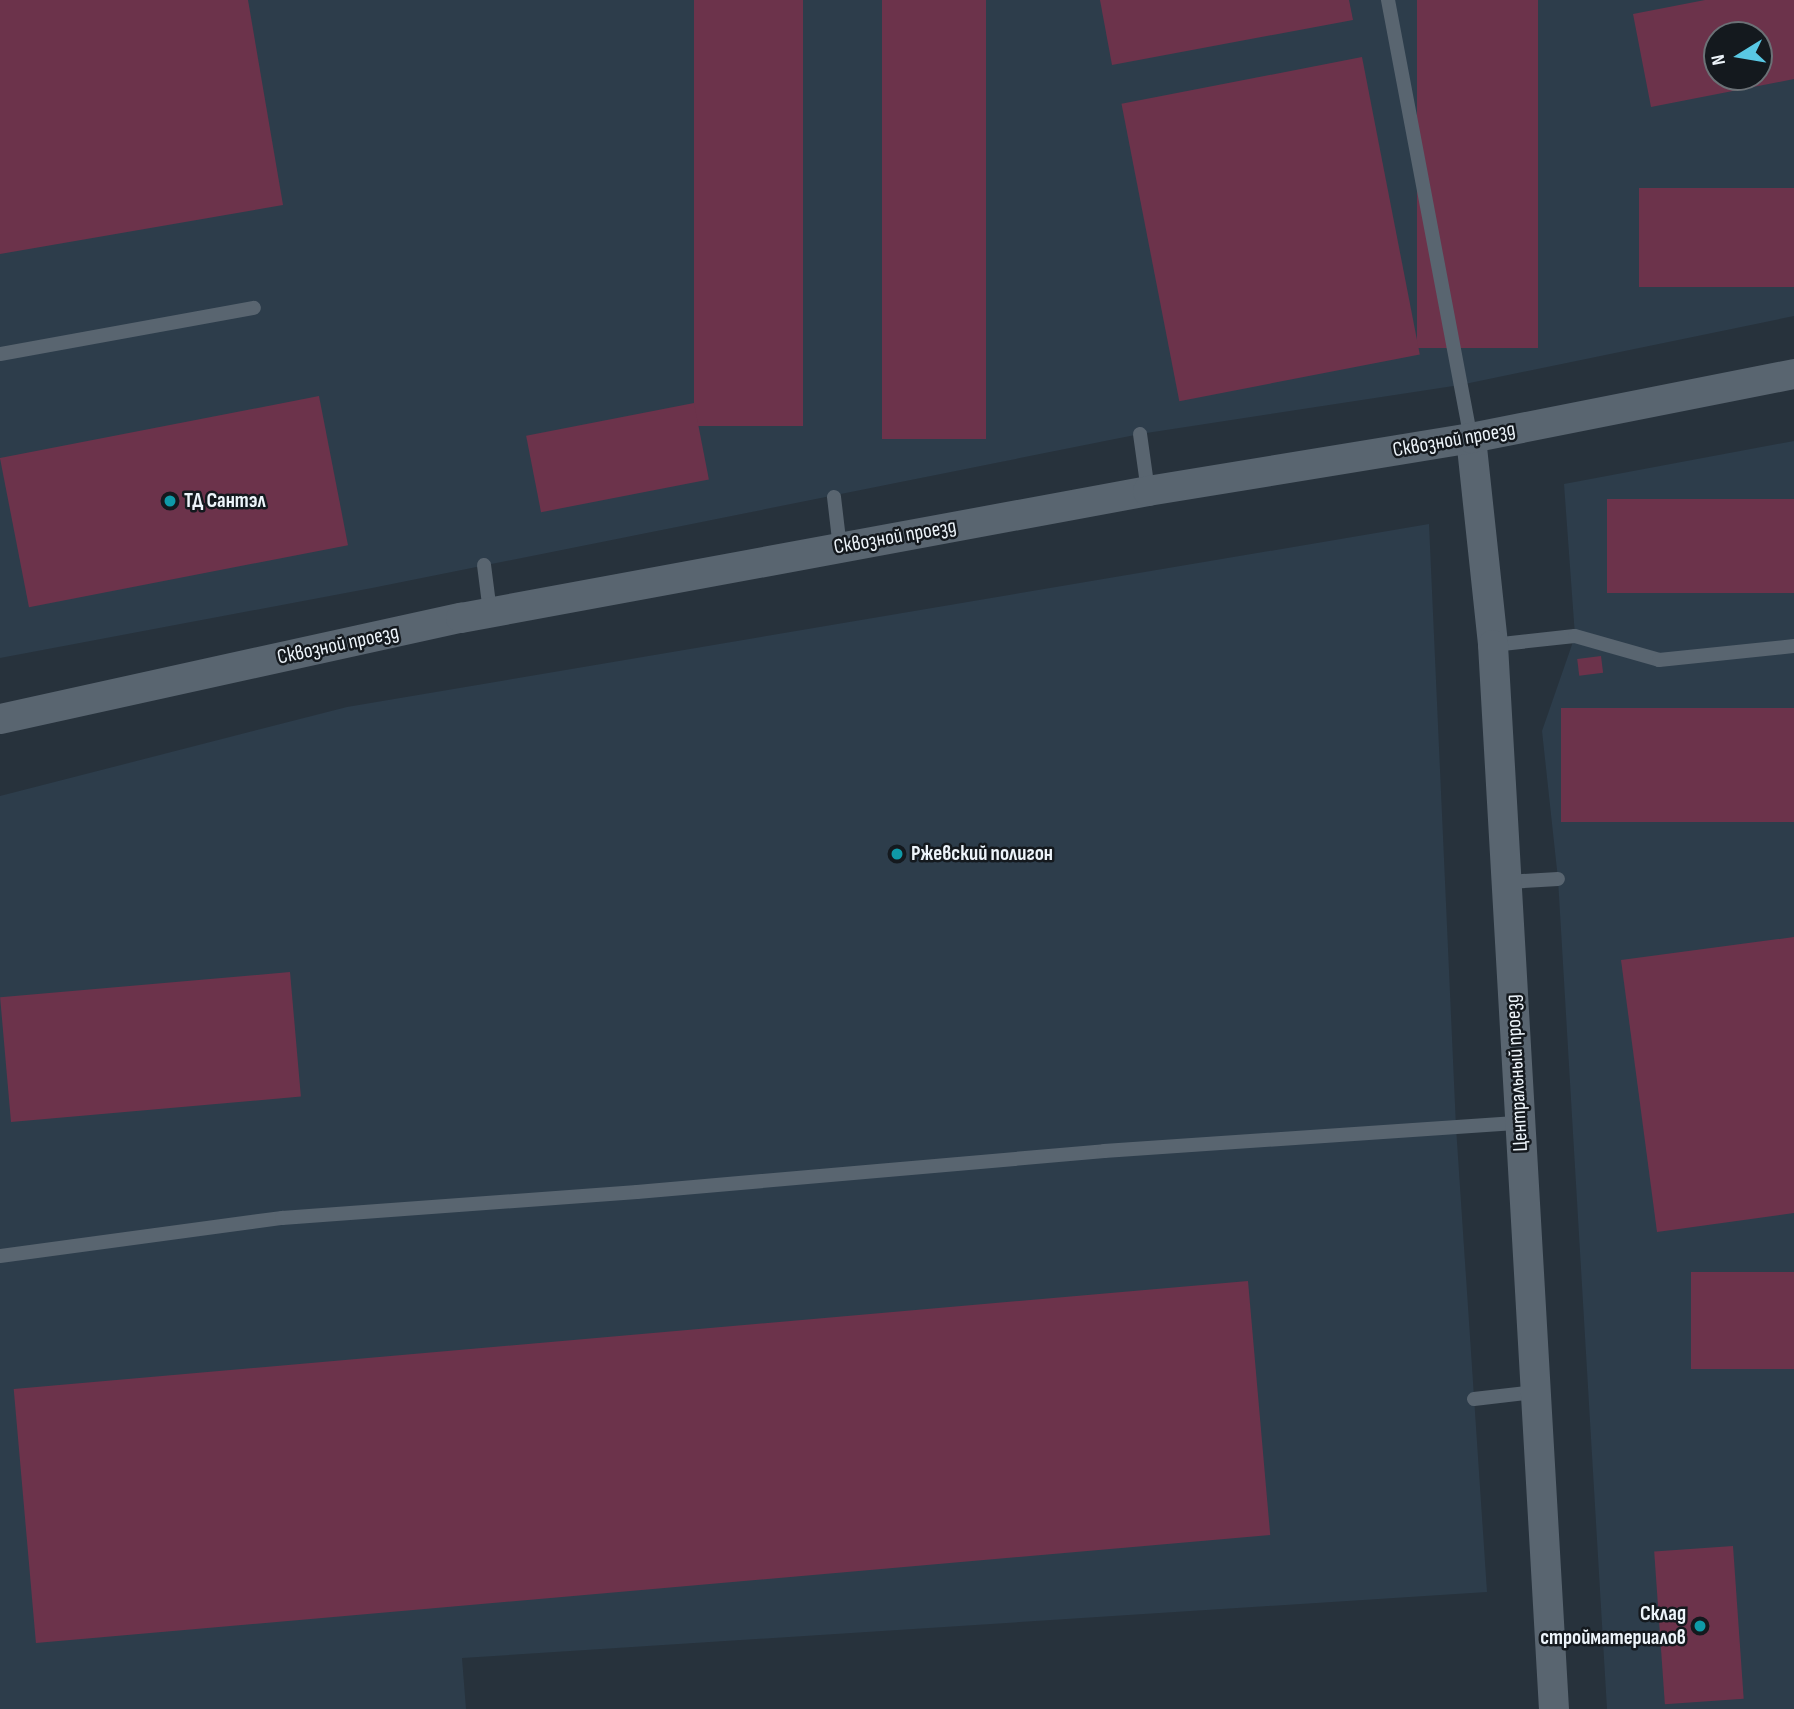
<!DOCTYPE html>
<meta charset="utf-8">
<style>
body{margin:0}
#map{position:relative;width:1794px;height:1709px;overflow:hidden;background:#27323c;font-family:"Sofia Sans Condensed",sans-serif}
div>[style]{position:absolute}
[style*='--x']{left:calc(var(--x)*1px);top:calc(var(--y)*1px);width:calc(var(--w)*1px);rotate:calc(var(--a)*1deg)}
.built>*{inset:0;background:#2d3d4b}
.building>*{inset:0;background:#6c334b;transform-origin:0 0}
.service>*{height:14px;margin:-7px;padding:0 7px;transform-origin:7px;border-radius:7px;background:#596570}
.minor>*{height:30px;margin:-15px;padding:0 15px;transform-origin:15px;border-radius:15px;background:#596570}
.dots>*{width:19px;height:19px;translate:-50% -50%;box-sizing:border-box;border:4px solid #14191e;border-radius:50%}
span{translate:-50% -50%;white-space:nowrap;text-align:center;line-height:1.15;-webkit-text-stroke:5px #14191e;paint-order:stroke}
.street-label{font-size:21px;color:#edf4fa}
.poi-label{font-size:21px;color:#edf4fa;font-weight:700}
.left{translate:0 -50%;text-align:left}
.right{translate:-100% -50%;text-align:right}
.north{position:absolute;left:1703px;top:21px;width:70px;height:70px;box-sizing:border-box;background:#14191e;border:2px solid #6b7176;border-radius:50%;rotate:259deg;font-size:19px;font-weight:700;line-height:28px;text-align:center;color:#edf4fa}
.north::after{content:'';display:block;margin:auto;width:24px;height:32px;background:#59c8e4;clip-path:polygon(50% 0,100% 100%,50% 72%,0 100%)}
</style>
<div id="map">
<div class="built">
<div style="clip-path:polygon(evenodd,0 0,1794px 0,1794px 316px,1460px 385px,1140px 434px,372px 588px,0 658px,0 0,1717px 35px,1759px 35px,1759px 77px,1717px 77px,1717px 35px)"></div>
<div style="clip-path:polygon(1794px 441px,1794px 1709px,1607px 1709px,1558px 879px,1542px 731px,1575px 636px,1564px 484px)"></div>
<div style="clip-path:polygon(1429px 524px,1456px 1127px,1487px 1592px,462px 1658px,466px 1709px,0 1709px,0 796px,347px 707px)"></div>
</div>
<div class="building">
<div style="clip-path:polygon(0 0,248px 0,283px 205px,0 254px)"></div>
<div style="left:694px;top:0;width:109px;height:426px"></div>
<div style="left:882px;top:0;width:104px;height:439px"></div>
<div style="clip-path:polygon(1100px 0,1349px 0,1353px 20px,1112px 65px)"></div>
<div style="left:1417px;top:0;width:121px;height:348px"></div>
<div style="clip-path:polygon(evenodd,1705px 0,1794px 0,1794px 79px,1651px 107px,1633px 14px,1705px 0,1717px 35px,1759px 35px,1759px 77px,1717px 77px,1717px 35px)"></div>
<div style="left:1362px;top:57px;width:303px;height:245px;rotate:79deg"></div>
<div style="left:1794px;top:188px;width:99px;height:155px;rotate:90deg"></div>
<div style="left:319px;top:396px;width:152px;height:325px;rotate:79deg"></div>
<div style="left:694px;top:403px;width:78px;height:171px;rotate:79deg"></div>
<div style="left:1794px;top:499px;width:94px;height:187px;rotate:90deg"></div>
<div style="left:1601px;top:656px;width:17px;height:24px;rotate:83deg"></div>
<div style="left:1794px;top:708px;width:114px;height:233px;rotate:90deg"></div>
<div style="clip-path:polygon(1794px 937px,1794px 1213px,1657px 1232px,1621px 960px)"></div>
<div style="left:290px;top:972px;width:125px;height:291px;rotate:85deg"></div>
<div style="left:1794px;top:1272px;width:97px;height:103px;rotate:90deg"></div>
<div style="left:1248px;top:1281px;width:255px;height:1239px;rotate:85deg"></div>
<div style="left:1733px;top:1546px;width:153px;height:79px;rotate:86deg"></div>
</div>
<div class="service">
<div style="--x:1388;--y:0;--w:446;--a:79.3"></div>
<div style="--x:0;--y:354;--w:258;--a:-10.3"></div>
<div style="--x:1140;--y:434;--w:58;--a:82"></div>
<div style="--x:834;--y:497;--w:51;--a:83.3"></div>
<div style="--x:484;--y:565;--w:47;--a:82.7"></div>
<div style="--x:1493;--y:645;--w:82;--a:-6.3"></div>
<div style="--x:1575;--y:636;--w:87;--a:15.9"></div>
<div style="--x:1659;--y:660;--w:136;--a:-5.9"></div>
<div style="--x:1507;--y:882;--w:51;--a:-3.4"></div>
<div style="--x:0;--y:1256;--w:285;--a:-7.7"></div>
<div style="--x:282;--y:1218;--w:356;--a:-4.2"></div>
<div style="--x:637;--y:1192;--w:469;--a:-5"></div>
<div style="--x:1104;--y:1151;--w:416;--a:-3.9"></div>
<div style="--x:1474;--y:1399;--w:61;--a:-6.5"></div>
</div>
<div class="minor">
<div style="--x:1471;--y:438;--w:208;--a:83.9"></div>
<div style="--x:1493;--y:645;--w:1066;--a:86.72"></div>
<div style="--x:0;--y:719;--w:472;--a:-12.4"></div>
<div style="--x:461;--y:618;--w:699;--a:-10.47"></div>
<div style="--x:1148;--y:491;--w:327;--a:-9.3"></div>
<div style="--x:1471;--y:438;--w:329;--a:-11.2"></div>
</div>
<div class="dots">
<div style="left:170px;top:501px;background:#0f9aa8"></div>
<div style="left:897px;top:854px;background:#0f9aa8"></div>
<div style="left:1700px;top:1626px;background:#0f9aa8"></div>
</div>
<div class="street-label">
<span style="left:1454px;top:440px;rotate:-10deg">Сквозной проезд</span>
<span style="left:895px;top:537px;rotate:-10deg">Сквозной проезд</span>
<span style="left:338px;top:645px;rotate:-12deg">Сквозной проезд</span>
<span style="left:1517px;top:1073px;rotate:-93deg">Центральный проезд</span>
</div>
<div class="poi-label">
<span class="left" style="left:184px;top:501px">ТД Сантэл</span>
<span class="left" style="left:911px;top:854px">Ржевский полигон</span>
<span class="right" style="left:1686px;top:1626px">Склад<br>стройматериалов</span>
</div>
<div class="north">N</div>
</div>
